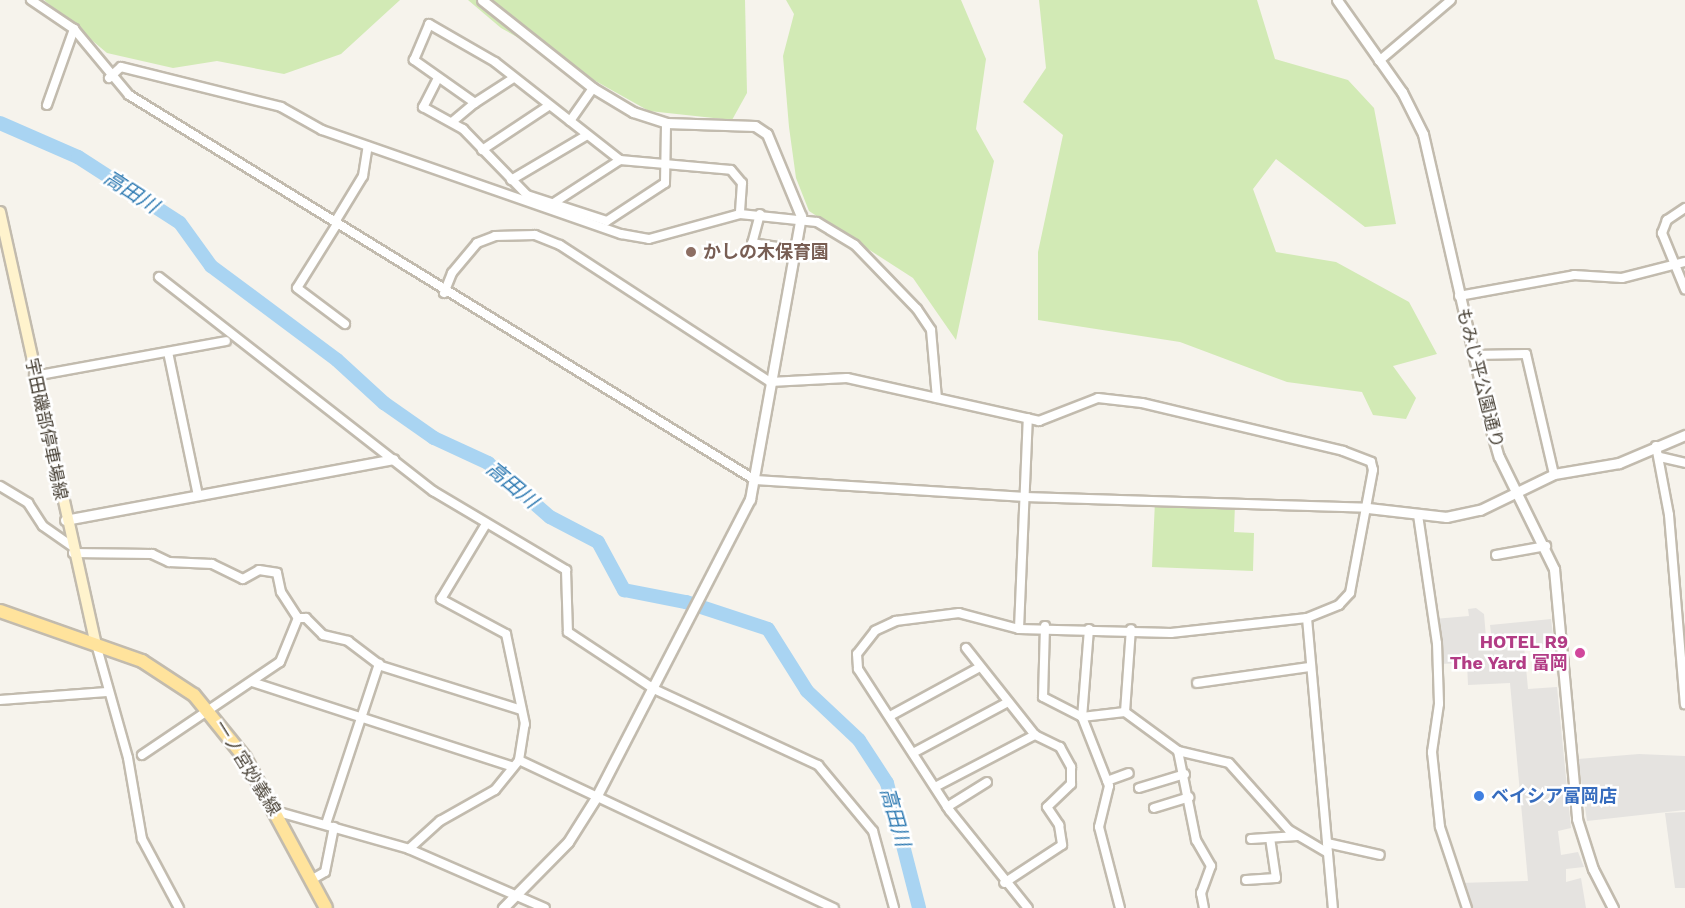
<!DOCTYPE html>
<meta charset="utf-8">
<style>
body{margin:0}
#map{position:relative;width:1685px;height:908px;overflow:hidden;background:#f6f3ec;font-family:"Work Sans","Noto Sans JP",sans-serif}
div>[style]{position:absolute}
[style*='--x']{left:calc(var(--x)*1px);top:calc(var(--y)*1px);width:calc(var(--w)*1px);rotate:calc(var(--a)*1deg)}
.green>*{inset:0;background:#d2eab5}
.parking>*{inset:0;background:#e5e3e0}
.river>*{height:14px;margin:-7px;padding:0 7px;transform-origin:7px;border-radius:7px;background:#a9d4f2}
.roads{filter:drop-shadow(2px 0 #c2bbae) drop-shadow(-2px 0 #c2bbae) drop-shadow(0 2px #c2bbae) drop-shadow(0 -2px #c2bbae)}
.minor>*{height:8px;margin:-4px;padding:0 4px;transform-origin:4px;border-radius:4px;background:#fff}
.tertiary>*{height:9px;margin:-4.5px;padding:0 4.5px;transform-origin:4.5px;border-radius:4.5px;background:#fff}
.secondary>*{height:10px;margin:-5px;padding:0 5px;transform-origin:5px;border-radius:5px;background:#fff3cd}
.primary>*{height:12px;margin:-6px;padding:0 6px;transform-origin:6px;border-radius:6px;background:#ffe39c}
.dots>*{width:16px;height:16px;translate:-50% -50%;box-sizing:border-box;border:3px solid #fff;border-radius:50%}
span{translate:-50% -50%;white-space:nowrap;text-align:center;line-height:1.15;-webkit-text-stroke:5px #fff;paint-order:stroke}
.education-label{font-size:18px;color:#785e54;font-weight:700}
.left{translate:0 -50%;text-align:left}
.street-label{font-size:18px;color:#4b4439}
.hotel-label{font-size:18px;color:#b23c85;font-weight:700}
.right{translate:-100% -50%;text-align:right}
.shop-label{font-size:18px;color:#366cbe;font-weight:700}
.water-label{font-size:20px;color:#2e7ab2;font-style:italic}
</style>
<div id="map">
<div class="green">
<div style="clip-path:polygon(44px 0,400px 0,341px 54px,284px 74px,217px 61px,173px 68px,107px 53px)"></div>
<div style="clip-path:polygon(468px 0,745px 0,747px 93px,732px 120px,649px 111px,501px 28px)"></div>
<div style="clip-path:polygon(786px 0,961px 0,986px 59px,976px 129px,994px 161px,956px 340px,913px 278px,809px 211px,796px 178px,789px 127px,783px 56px,794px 14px)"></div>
<div style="clip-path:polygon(1039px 0,1257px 0,1275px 59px,1348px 80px,1374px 108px,1396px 224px,1365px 227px,1276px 159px,1253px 189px,1276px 252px,1336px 262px,1409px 302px,1437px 354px,1393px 366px,1416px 398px,1406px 419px,1373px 415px,1362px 392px,1287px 382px,1180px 342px,1038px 320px,1038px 252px,1063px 135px,1023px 102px,1046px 68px)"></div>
<div style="clip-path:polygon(1155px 501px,1235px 504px,1234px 532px,1254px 533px,1253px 571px,1152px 567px)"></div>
</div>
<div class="parking">
<div style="clip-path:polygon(1476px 608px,1484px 614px,1486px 637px,1480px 638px,1481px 644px,1492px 642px,1490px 625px,1551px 619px,1554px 643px,1524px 646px,1528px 689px,1557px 687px,1571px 828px,1558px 831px,1561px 855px,1578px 852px,1584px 867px,1566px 869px,1566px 882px,1581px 878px,1586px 908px,1467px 908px,1459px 883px,1528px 881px,1510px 683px,1468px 685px,1467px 663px,1438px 664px,1434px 619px,1469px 616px,1468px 609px)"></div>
<div style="clip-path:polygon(1639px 754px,1685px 756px,1685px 810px,1587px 821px,1578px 759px)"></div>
<div style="clip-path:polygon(1685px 812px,1685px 888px,1675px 888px,1665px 813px)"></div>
</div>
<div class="river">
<div style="--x:0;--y:123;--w:85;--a:23.6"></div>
<div style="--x:78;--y:157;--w:121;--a:32.9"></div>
<div style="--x:180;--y:223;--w:53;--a:54.2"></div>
<div style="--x:211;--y:266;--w:157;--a:36.7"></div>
<div style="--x:337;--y:360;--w:64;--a:42.5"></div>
<div style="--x:384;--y:403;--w:61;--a:35"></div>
<div style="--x:434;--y:438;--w:60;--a:24.8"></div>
<div style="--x:488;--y:463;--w:82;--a:41.1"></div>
<div style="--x:550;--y:517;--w:54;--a:27.5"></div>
<div style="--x:598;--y:542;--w:55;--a:61.6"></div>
<div style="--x:624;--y:590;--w:63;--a:11"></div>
<div style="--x:686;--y:602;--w:86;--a:18.2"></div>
<div style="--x:768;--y:629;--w:73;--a:57.8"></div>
<div style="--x:807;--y:691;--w:71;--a:43.3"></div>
<div style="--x:859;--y:740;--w:51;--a:56.9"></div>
<div style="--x:887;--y:783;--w:129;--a:75.6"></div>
</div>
<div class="roads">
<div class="minor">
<div style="--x:31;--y:0;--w:52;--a:34"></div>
<div style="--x:74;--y:29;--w:86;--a:50.2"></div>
<div style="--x:129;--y:95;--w:735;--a:31.59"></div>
<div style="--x:755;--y:480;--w:271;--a:3.6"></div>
<div style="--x:1025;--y:497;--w:343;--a:1.8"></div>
<div style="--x:1379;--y:61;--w:94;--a:-40.3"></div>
<div style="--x:109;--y:78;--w:16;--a:-43"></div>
<div style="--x:121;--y:67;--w:165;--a:14"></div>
<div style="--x:281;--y:107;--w:47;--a:29.3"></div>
<div style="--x:322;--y:130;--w:317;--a:19.2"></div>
<div style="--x:621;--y:234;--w:28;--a:10"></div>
<div style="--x:649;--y:239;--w:94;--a:-15.4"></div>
<div style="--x:740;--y:214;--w:77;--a:5.9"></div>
<div style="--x:817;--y:222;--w:44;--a:31.2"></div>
<div style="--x:855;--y:245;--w:89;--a:45.9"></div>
<div style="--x:917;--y:309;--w:25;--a:56"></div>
<div style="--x:931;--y:330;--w:68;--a:85"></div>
<div style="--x:438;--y:78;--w:33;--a:117"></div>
<div style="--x:423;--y:107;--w:46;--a:28.8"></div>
<div style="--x:463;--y:129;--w:92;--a:45.9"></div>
<div style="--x:527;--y:195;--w:84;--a:18"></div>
<div style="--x:607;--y:221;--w:69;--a:-33.2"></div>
<div style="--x:665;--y:183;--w:60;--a:-89"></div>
<div style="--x:512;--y:79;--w:44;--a:147"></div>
<div style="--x:475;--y:103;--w:75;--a:-144.8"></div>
<div style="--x:414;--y:60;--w:39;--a:-67"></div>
<div style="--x:429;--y:24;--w:76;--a:29.9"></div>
<div style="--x:495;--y:62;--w:159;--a:38.1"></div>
<div style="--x:620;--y:160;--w:111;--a:5.1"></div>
<div style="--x:731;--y:170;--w:17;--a:50"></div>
<div style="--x:742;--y:183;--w:31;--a:94"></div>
<div style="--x:47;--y:105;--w:81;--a:-70.4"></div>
<div style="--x:570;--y:121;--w:40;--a:-55.1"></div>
<div style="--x:452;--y:122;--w:30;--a:-40"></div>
<div style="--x:482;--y:150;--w:78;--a:-33.5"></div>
<div style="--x:511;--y:180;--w:88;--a:-30.6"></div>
<div style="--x:552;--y:204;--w:81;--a:-32.9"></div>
<div style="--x:1685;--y:208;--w:22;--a:146"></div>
<div style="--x:1667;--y:220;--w:14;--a:111"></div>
<div style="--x:1662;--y:233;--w:61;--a:67.7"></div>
<div style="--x:760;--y:214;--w:30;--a:105"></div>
<div style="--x:752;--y:243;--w:45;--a:9"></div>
<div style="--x:335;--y:222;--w:54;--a:-58.7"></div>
<div style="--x:363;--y:176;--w:30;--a:-81"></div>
<div style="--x:337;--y:224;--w:75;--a:122"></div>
<div style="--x:297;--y:288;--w:60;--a:36.9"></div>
<div style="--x:159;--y:277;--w:348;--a:38"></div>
<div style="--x:433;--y:491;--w:155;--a:30.7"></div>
<div style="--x:566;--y:570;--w:62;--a:88.2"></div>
<div style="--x:568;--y:632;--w:103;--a:33.5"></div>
<div style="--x:654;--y:689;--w:181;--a:24.9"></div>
<div style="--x:818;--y:765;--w:86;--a:50.2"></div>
<div style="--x:873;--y:831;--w:80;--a:74.7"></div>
<div style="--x:444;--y:293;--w:22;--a:-68"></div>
<div style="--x:452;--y:273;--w:39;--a:-50"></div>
<div style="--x:477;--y:243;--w:19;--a:-21"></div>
<div style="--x:495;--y:236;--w:40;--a:-1.4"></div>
<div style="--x:535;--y:235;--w:27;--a:22"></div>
<div style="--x:560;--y:245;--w:251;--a:33.1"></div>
<div style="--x:770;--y:382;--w:77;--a:-3"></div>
<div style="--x:847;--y:378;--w:197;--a:12.6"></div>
<div style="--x:1039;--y:421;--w:63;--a:-21.3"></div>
<div style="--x:1098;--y:398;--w:44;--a:6.5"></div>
<div style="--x:1142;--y:403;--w:207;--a:13.4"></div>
<div style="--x:1343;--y:451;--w:30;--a:21"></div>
<div style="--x:1371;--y:462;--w:8;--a:76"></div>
<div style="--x:1373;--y:470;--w:125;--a:100.6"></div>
<div style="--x:1350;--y:593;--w:16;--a:133"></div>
<div style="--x:1339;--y:605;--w:35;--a:158"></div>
<div style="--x:1307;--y:618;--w:137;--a:173.7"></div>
<div style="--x:1171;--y:633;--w:152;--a:-178.5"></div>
<div style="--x:1019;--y:629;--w:211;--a:-87.6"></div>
<div style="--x:1459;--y:296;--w:117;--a:-10.3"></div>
<div style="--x:1574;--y:275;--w:48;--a:3.6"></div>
<div style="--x:1622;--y:278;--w:65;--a:-14.3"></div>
<div style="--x:168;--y:352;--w:146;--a:78.2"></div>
<div style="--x:1474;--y:355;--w:52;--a:-1.1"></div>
<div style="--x:1526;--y:354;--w:123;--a:76.9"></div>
<div style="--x:34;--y:376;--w:195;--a:-10.3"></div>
<div style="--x:1656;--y:446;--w:70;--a:79.3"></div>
<div style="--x:1669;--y:515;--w:190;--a:85.2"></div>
<div style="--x:1660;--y:457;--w:26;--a:13"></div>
<div style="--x:0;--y:486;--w:33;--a:31"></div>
<div style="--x:28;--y:503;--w:27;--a:57"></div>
<div style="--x:43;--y:526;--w:35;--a:35"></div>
<div style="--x:1418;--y:515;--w:129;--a:81.6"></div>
<div style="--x:1437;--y:643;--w:61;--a:88.1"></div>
<div style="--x:1439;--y:704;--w:49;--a:98.3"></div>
<div style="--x:1432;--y:752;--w:75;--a:83.9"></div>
<div style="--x:1440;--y:827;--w:85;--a:71.6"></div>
<div style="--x:73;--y:553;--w:79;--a:0.7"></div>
<div style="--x:152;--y:554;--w:19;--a:25"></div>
<div style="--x:169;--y:562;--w:43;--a:2.7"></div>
<div style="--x:212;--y:564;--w:34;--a:26"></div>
<div style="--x:243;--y:579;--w:18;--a:-29"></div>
<div style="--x:259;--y:570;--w:18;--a:9"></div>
<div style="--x:277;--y:573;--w:19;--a:78"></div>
<div style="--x:281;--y:592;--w:31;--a:57"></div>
<div style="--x:1496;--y:555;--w:51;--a:-10.2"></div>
<div style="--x:1307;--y:618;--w:291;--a:84.9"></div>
<div style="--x:1045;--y:626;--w:71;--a:91.6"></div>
<div style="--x:1043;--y:697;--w:44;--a:27.1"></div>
<div style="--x:1082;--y:717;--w:43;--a:-6.6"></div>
<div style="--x:1125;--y:712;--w:66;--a:36.3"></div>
<div style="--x:1178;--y:751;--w:91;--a:78.6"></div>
<div style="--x:1196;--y:840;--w:30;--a:60"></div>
<div style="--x:1211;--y:866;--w:29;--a:110"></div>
<div style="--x:1201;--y:893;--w:15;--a:79"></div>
<div style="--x:1019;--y:629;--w:62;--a:-165.1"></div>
<div style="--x:959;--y:613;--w:64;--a:172.8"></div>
<div style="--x:896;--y:621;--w:23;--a:155"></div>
<div style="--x:875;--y:631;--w:29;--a:128"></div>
<div style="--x:857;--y:654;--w:15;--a:86"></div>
<div style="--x:858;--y:669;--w:169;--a:57.1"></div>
<div style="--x:950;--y:811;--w:124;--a:51.2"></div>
<div style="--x:1089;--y:629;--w:88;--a:94.5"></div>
<div style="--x:1082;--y:717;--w:74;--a:68.6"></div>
<div style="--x:1109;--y:786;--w:42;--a:103.7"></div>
<div style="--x:1099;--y:827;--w:84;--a:75.5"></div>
<div style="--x:96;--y:644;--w:118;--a:74.3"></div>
<div style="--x:128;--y:758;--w:82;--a:80.2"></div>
<div style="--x:142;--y:839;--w:78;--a:61.8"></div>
<div style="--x:966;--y:648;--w:111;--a:51.6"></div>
<div style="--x:252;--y:682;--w:274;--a:18"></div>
<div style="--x:1197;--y:683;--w:113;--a:-8.1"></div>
<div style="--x:0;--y:700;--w:107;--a:-4.3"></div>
<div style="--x:1125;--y:712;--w:83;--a:-85.9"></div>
<div style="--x:890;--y:716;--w:102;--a:-28.6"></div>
<div style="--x:1178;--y:751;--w:52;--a:13.2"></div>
<div style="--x:1229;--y:763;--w:90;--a:48.2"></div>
<div style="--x:1289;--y:830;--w:45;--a:30.5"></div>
<div style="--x:913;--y:753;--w:108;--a:-28.2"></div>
<div style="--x:142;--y:755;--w:166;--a:-34"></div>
<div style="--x:280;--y:662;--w:48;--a:-67.8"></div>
<div style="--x:298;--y:618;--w:8;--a:0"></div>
<div style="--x:306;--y:618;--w:24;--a:45"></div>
<div style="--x:323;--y:635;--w:26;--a:13"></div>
<div style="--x:348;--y:641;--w:41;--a:37.1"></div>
<div style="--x:381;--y:666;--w:147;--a:17.4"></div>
<div style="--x:519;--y:760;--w:348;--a:25.2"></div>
<div style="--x:1107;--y:781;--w:23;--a:-20"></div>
<div style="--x:935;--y:787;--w:113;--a:-27.5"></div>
<div style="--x:1035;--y:735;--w:28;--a:26"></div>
<div style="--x:1060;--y:747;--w:23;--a:61"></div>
<div style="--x:1071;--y:767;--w:17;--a:90"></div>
<div style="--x:1071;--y:784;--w:33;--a:136"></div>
<div style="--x:1047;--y:807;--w:22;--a:56"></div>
<div style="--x:1059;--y:825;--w:20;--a:81"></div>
<div style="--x:1062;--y:845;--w:69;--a:146.8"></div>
<div style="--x:1139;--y:788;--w:48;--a:-16.9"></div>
<div style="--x:947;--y:807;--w:47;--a:-32"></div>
<div style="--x:1154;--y:808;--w:37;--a:-17"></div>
<div style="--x:275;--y:811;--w:139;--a:15.8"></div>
<div style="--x:409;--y:849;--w:148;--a:23.5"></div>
<div style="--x:326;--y:824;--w:169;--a:-71.7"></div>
<div style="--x:1251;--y:839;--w:46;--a:-3.7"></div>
<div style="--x:1327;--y:843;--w:54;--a:12.8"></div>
<div style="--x:409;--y:849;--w:42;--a:-42.1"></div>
<div style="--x:440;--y:821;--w:63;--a:-29.4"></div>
<div style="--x:495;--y:790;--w:38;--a:-51"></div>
<div style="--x:519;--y:760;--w:36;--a:-81"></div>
<div style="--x:525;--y:724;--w:92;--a:-101.9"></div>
<div style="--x:506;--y:634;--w:74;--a:-151.7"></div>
<div style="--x:441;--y:599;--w:87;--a:-59"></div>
<div style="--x:311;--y:880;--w:16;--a:-30"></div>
<div style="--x:325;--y:872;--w:46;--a:-78.7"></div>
<div style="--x:1246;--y:880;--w:30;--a:-4"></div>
<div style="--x:1276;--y:878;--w:40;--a:-98.5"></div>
</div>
<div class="tertiary">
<div style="--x:482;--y:0;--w:142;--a:38.4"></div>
<div style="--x:593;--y:88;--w:47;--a:31"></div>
<div style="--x:633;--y:112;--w:35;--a:18"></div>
<div style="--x:666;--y:123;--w:89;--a:1.9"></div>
<div style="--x:755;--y:126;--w:14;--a:34"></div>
<div style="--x:767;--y:134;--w:89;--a:67.5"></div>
<div style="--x:801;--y:216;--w:288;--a:100.2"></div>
<div style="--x:750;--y:499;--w:334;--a:117.3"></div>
<div style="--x:597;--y:796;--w:54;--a:122.2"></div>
<div style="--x:568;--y:842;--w:93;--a:134.6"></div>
<div style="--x:1337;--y:0;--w:113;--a:54.8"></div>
<div style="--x:1402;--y:92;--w:47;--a:63.4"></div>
<div style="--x:1423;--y:134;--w:296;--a:77.1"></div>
<div style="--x:1489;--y:423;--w:35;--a:74"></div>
<div style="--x:1499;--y:457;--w:125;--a:63.8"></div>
<div style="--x:1554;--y:569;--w:251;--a:84.7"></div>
<div style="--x:1577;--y:819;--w:52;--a:72.3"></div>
<div style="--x:1593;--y:869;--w:44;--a:62.9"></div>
<div style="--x:1368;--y:508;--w:79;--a:6.6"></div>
<div style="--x:1446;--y:517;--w:35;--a:-12"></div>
<div style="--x:1480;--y:510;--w:82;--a:-25.9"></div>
<div style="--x:1554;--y:474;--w:66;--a:-9.6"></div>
<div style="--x:1619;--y:463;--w:72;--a:-23"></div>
<div style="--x:65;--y:520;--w:334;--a:-10.5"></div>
</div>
<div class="secondary">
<div style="--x:0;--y:212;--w:443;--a:77.5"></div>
</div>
<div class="primary">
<div style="--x:0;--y:611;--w:151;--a:19.4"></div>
<div style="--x:142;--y:661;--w:62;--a:33.2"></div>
<div style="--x:194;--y:695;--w:81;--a:51"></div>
<div style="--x:245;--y:758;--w:170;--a:61.6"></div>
</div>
</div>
<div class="dots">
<div style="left:691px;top:252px;background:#8d6e63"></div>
<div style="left:1580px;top:653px;background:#d1479c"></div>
<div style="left:1479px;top:796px;background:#3f7fe0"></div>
</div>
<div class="education-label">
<span class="left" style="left:703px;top:252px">かしの木保育園</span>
</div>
<div class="street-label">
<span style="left:1480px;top:378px;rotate:76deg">もみじ平公園通り</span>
<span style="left:46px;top:429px;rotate:78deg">宇田磯部停車場線</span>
<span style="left:247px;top:768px;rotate:58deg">一ノ宮妙義線</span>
</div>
<div class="hotel-label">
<span class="right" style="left:1568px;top:653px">HOTEL R9<br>The Yard 富岡</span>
</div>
<div class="shop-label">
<span class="left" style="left:1491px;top:796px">ベイシア富岡店</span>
</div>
<div class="water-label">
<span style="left:131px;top:192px;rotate:33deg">高田川</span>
<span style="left:512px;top:485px;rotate:40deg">高田川</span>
<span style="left:895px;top:817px;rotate:74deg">高田川</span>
</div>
</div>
